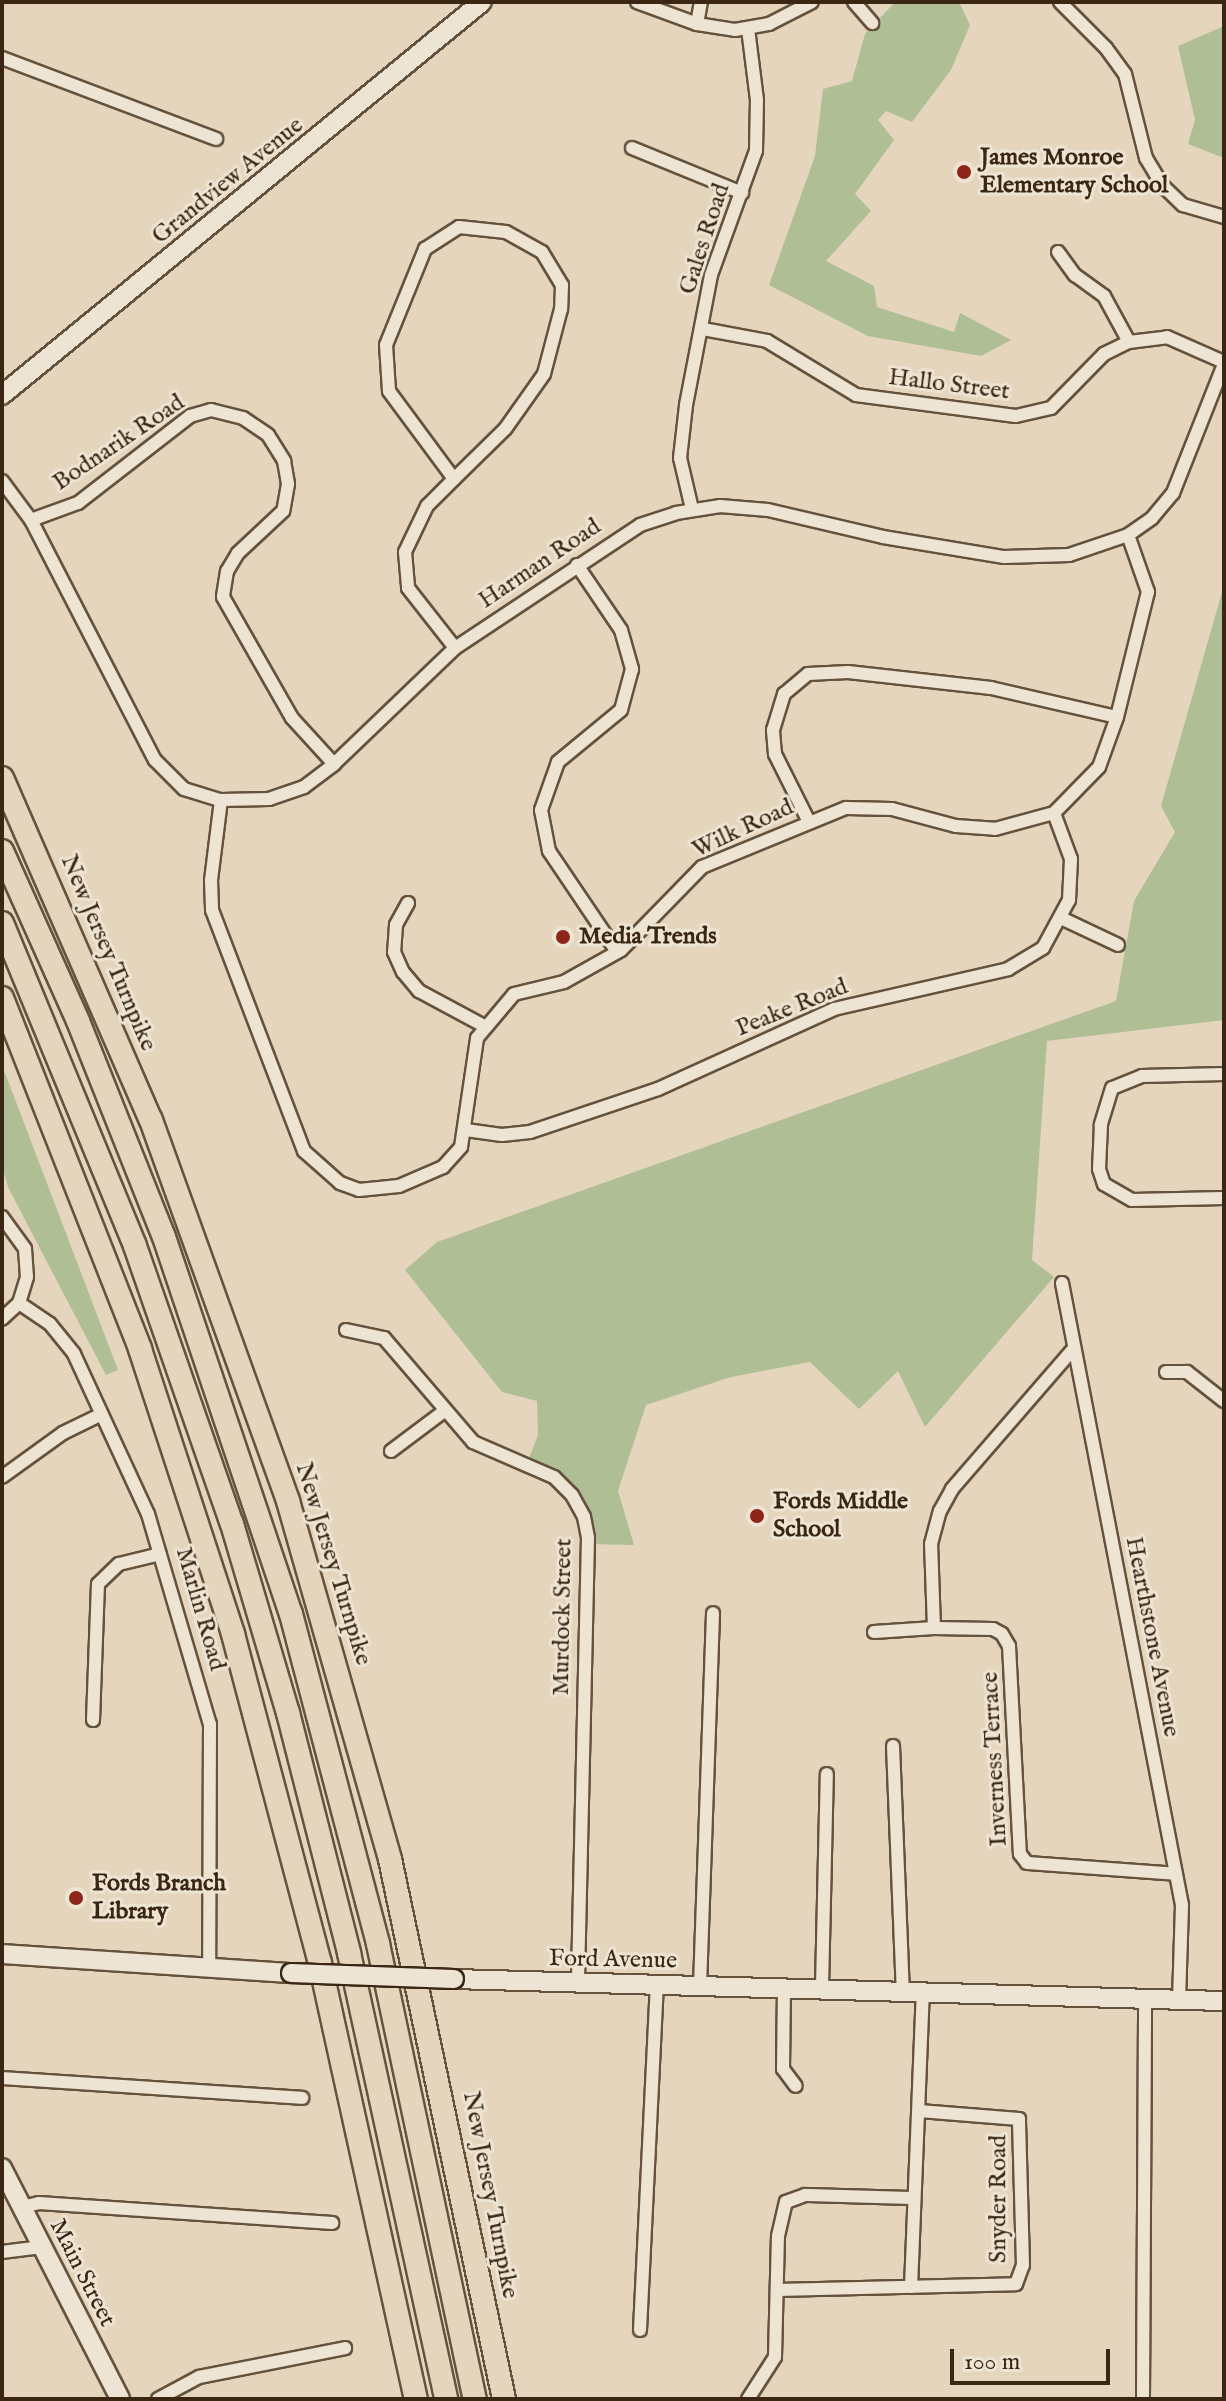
<!DOCTYPE html>
<style>
body{margin:0}
#map{position:relative;width:1226px;height:2401px;overflow:hidden;background:#e5d5bc;font-family:"IM FELL English",serif}
div>[style]{position:absolute}
[style*='--x']{left:calc(var(--x)*1px);top:calc(var(--y)*1px);width:calc(var(--w)*1px);rotate:calc(var(--a)*1deg)}
.green>*{inset:0;background:#afbe95}
.roads{filter:drop-shadow(2px 0 #65523c) drop-shadow(-2px 0 #65523c) drop-shadow(0 2px #65523c) drop-shadow(0 -2px #65523c)}
.street>*{height:12px;margin:-6px;padding:0 6px;transform-origin:6px;border-radius:6px;background:#eee4d3}
.secondary>*{height:18px;margin:-9px;padding:0 9px;transform-origin:9px;border-radius:9px;background:#eee4d3}
.highway>*{height:22px;margin:-11px;padding:0 11px;transform-origin:11px;border-radius:11px;background:#e5d5bc}
.bridges{filter:drop-shadow(2px 0 #3a2612) drop-shadow(-2px 0 #3a2612) drop-shadow(0 2px #3a2612) drop-shadow(0 -2px #3a2612)}
.secondary-bridge>*{height:18px;margin:-9px;padding:0 9px;transform-origin:9px;border-radius:9px;background:#eee4d3}
.dots>*{width:22px;height:22px;translate:-50% -50%;box-sizing:border-box;border:4px solid #eee4d3;border-radius:50%}
span{translate:-50% -50%;white-space:nowrap;text-align:center;line-height:1.15;-webkit-text-stroke:6px #eee4d3;paint-order:stroke}
.poi-label{font-size:24px;color:#3a2612;font-weight:700}
.left{translate:0 -50%;text-align:left}
.street-label{font-size:24px;color:#3a2612}
.frame{position:absolute;inset:0;border:4px solid #3a2612;pointer-events:none}
.scale{position:absolute;left:950px;top:2349px;width:160px;height:36px;box-sizing:border-box;border:4px solid #3a2612;border-top:0;padding-left:10px;font-size:24px;line-height:28px;white-space:nowrap;color:#3a2612;-webkit-text-stroke:6px #eee4d3;paint-order:stroke}
</style>
<div id="map">
<div class="green">
<div style="clip-path:polygon(895px 2px,959px 2px,970px 25px,951px 70px,912px 122px,886px 111px,878px 120px,894px 140px,855px 194px,871px 211px,826px 261px,874px 286px,877px 307px,954px 332px,960px 313px,1011px 340px,981px 356px,868px 336px,769px 285px,815px 156px,823px 89px,852px 81px,865px 34px)"></div>
<div style="clip-path:polygon(1224px 26px,1224px 158px,1188px 144px,1195px 120px,1178px 46px)"></div>
<div style="clip-path:polygon(1224px 585px,1224px 1020px,1047px 1041px,1032px 1260px,1054px 1277px,925px 1427px,898px 1371px,859px 1409px,810px 1362px,731px 1377px,646px 1405px,618px 1491px,634px 1545px,587px 1544px,566px 1489px,526px 1467px,538px 1435px,537px 1401px,502px 1392px,405px 1270px,437px 1242px,1116px 1001px,1134px 901px,1175px 832px,1161px 806px)"></div>
<div style="clip-path:polygon(2px 1065px,118px 1370px,106px 1375px,8px 1187px,2px 1165px)"></div>
</div>
<div class="roads">
<div class="street">
<div style="--x:637;--y:2;--w:64;--a:20.1"></div>
<div style="--x:697;--y:24;--w:38;--a:9"></div>
<div style="--x:735;--y:30;--w:35;--a:-10"></div>
<div style="--x:769;--y:24;--w:48;--a:-27.1"></div>
<div style="--x:854;--y:2;--w:28;--a:49"></div>
<div style="--x:1060;--y:2;--w:65;--a:45"></div>
<div style="--x:1106;--y:48;--w:32;--a:54"></div>
<div style="--x:1125;--y:74;--w:87;--a:76"></div>
<div style="--x:1146;--y:158;--w:31;--a:59"></div>
<div style="--x:1162;--y:185;--w:29;--a:44"></div>
<div style="--x:1183;--y:205;--w:43;--a:16.3"></div>
<div style="--x:697;--y:24;--w:22;--a:-80"></div>
<div style="--x:2;--y:58;--w:229;--a:20.7"></div>
<div style="--x:632;--y:148;--w:119;--a:22.2"></div>
<div style="--x:459;--y:227;--w:47;--a:6.1"></div>
<div style="--x:506;--y:232;--w:41;--a:29.1"></div>
<div style="--x:542;--y:252;--w:39;--a:59"></div>
<div style="--x:562;--y:285;--w:24;--a:92"></div>
<div style="--x:561;--y:309;--w:67;--a:104.7"></div>
<div style="--x:544;--y:374;--w:67;--a:125.3"></div>
<div style="--x:505;--y:429;--w:71;--a:135.6"></div>
<div style="--x:454;--y:479;--w:109;--a:-126.5"></div>
<div style="--x:389;--y:391;--w:46;--a:-93.7"></div>
<div style="--x:386;--y:345;--w:104;--a:-67.9"></div>
<div style="--x:425;--y:249;--w:40;--a:-32.9"></div>
<div style="--x:1058;--y:252;--w:29;--a:54"></div>
<div style="--x:1075;--y:275;--w:36;--a:36"></div>
<div style="--x:1104;--y:296;--w:52;--a:61.5"></div>
<div style="--x:703;--y:329;--w:65;--a:10.6"></div>
<div style="--x:767;--y:341;--w:104;--a:31.2"></div>
<div style="--x:856;--y:395;--w:161;--a:7.5"></div>
<div style="--x:1016;--y:416;--w:36;--a:-13"></div>
<div style="--x:1051;--y:408;--w:76;--a:-45.5"></div>
<div style="--x:1104;--y:354;--w:28;--a:-26"></div>
<div style="--x:1129;--y:342;--w:38;--a:-7"></div>
<div style="--x:1167;--y:337;--w:62;--a:23.7"></div>
<div style="--x:454;--y:479;--w:38;--a:135"></div>
<div style="--x:427;--y:506;--w:51;--a:115.6"></div>
<div style="--x:405;--y:552;--w:36;--a:85"></div>
<div style="--x:408;--y:588;--w:76;--a:51.9"></div>
<div style="--x:2;--y:481;--w:49;--a:53.4"></div>
<div style="--x:31;--y:520;--w:270;--a:62.7"></div>
<div style="--x:155;--y:760;--w:41;--a:45"></div>
<div style="--x:184;--y:789;--w:39;--a:17"></div>
<div style="--x:221;--y:800;--w:48;--a:-1.2"></div>
<div style="--x:269;--y:799;--w:37;--a:-19"></div>
<div style="--x:304;--y:787;--w:38;--a:-37"></div>
<div style="--x:334;--y:764;--w:168;--a:-43.8"></div>
<div style="--x:455;--y:648;--w:222;--a:-33.6"></div>
<div style="--x:640;--y:525;--w:38;--a:-18"></div>
<div style="--x:676;--y:513;--w:45;--a:-9"></div>
<div style="--x:720;--y:506;--w:48;--a:4.8"></div>
<div style="--x:768;--y:510;--w:118;--a:13.2"></div>
<div style="--x:883;--y:537;--w:123;--a:9.4"></div>
<div style="--x:1004;--y:557;--w:65;--a:-1.8"></div>
<div style="--x:1069;--y:555;--w:62;--a:-18.7"></div>
<div style="--x:1128;--y:535;--w:29;--a:-35"></div>
<div style="--x:1152;--y:518;--w:33;--a:-50"></div>
<div style="--x:1173;--y:493;--w:139;--a:-68.4"></div>
<div style="--x:692;--y:509;--w:52;--a:-103.2"></div>
<div style="--x:680;--y:458;--w:53;--a:-83.5"></div>
<div style="--x:686;--y:405;--w:132;--a:-79.1"></div>
<div style="--x:711;--y:275;--w:132;--a:-70.1"></div>
<div style="--x:756;--y:151;--w:51;--a:-88.9"></div>
<div style="--x:757;--y:100;--w:72;--a:-97.2"></div>
<div style="--x:31;--y:520;--w:50;--a:-19.9"></div>
<div style="--x:78;--y:503;--w:142;--a:-37.8"></div>
<div style="--x:190;--y:416;--w:22;--a:-16"></div>
<div style="--x:211;--y:410;--w:33;--a:14"></div>
<div style="--x:243;--y:418;--w:30;--a:34"></div>
<div style="--x:268;--y:435;--w:31;--a:58"></div>
<div style="--x:284;--y:461;--w:23;--a:80"></div>
<div style="--x:288;--y:484;--w:27;--a:100"></div>
<div style="--x:283;--y:511;--w:62;--a:137"></div>
<div style="--x:238;--y:553;--w:21;--a:121"></div>
<div style="--x:227;--y:571;--w:26;--a:99"></div>
<div style="--x:223;--y:597;--w:139;--a:60.3"></div>
<div style="--x:292;--y:718;--w:62;--a:47.6"></div>
<div style="--x:577;--y:565;--w:78;--a:55.9"></div>
<div style="--x:621;--y:630;--w:41;--a:74.2"></div>
<div style="--x:632;--y:669;--w:42;--a:105"></div>
<div style="--x:621;--y:710;--w:82;--a:140.5"></div>
<div style="--x:558;--y:762;--w:51;--a:109.5"></div>
<div style="--x:541;--y:810;--w:42;--a:79"></div>
<div style="--x:549;--y:851;--w:122;--a:56"></div>
<div style="--x:221;--y:800;--w:81;--a:97.1"></div>
<div style="--x:211;--y:880;--w:30;--a:88"></div>
<div style="--x:212;--y:910;--w:258;--a:69.1"></div>
<div style="--x:304;--y:1151;--w:48;--a:41.6"></div>
<div style="--x:340;--y:1183;--w:20;--a:20"></div>
<div style="--x:359;--y:1190;--w:40;--a:-5.7"></div>
<div style="--x:399;--y:1186;--w:48;--a:-23.4"></div>
<div style="--x:443;--y:1167;--w:27;--a:-48"></div>
<div style="--x:461;--y:1147;--w:110;--a:-81.6"></div>
<div style="--x:477;--y:1038;--w:57;--a:-49.9"></div>
<div style="--x:514;--y:994;--w:51;--a:-13.5"></div>
<div style="--x:564;--y:982;--w:65;--a:-29.3"></div>
<div style="--x:621;--y:950;--w:116;--a:-45.7"></div>
<div style="--x:702;--y:867;--w:156;--a:-22.3"></div>
<div style="--x:846;--y:808;--w:46;--a:1.2"></div>
<div style="--x:892;--y:809;--w:66;--a:14.9"></div>
<div style="--x:956;--y:826;--w:39;--a:4"></div>
<div style="--x:995;--y:829;--w:61;--a:-15.2"></div>
<div style="--x:1054;--y:813;--w:64;--a:-45.6"></div>
<div style="--x:1099;--y:767;--w:53;--a:-70.2"></div>
<div style="--x:1117;--y:717;--w:129;--a:-76.1"></div>
<div style="--x:1148;--y:592;--w:60;--a:-109.3"></div>
<div style="--x:809;--y:822;--w:76;--a:-116.6"></div>
<div style="--x:775;--y:754;--w:24;--a:-95"></div>
<div style="--x:773;--y:730;--w:38;--a:-73"></div>
<div style="--x:784;--y:694;--w:31;--a:-40"></div>
<div style="--x:808;--y:674;--w:40;--a:-2.9"></div>
<div style="--x:848;--y:672;--w:144;--a:6.4"></div>
<div style="--x:991;--y:688;--w:129;--a:13"></div>
<div style="--x:408;--y:903;--w:25;--a:119"></div>
<div style="--x:396;--y:925;--w:27;--a:94"></div>
<div style="--x:394;--y:952;--w:22;--a:66"></div>
<div style="--x:403;--y:972;--w:25;--a:50"></div>
<div style="--x:419;--y:991;--w:74;--a:28.3"></div>
<div style="--x:1061;--y:918;--w:63;--a:25.3"></div>
<div style="--x:1224;--y:1074;--w:82;--a:178.6"></div>
<div style="--x:1142;--y:1076;--w:32;--a:158"></div>
<div style="--x:1112;--y:1088;--w:39;--a:107"></div>
<div style="--x:1101;--y:1125;--w:44;--a:92.6"></div>
<div style="--x:1099;--y:1169;--w:16;--a:72"></div>
<div style="--x:1104;--y:1184;--w:32;--a:30"></div>
<div style="--x:1132;--y:1200;--w:92;--a:-1.2"></div>
<div style="--x:466;--y:1130;--w:36;--a:8"></div>
<div style="--x:502;--y:1135;--w:28;--a:-6"></div>
<div style="--x:530;--y:1132;--w:135;--a:-18.6"></div>
<div style="--x:658;--y:1089;--w:193;--a:-24.4"></div>
<div style="--x:834;--y:1009;--w:179;--a:-12.9"></div>
<div style="--x:1008;--y:969;--w:41;--a:-31"></div>
<div style="--x:1043;--y:948;--w:55;--a:-61.6"></div>
<div style="--x:1069;--y:900;--w:41;--a:-87.2"></div>
<div style="--x:1071;--y:859;--w:49;--a:-110.3"></div>
<div style="--x:2;--y:1217;--w:39;--a:54"></div>
<div style="--x:25;--y:1249;--w:28;--a:86"></div>
<div style="--x:27;--y:1277;--w:27;--a:107"></div>
<div style="--x:19;--y:1303;--w:23;--a:137"></div>
<div style="--x:1062;--y:1283;--w:633;--a:79.08"></div>
<div style="--x:1182;--y:1905;--w:95;--a:91.8"></div>
<div style="--x:19;--y:1303;--w:37;--a:34"></div>
<div style="--x:50;--y:1324;--w:38;--a:51"></div>
<div style="--x:74;--y:1354;--w:176;--a:65.2"></div>
<div style="--x:148;--y:1514;--w:219;--a:73.6"></div>
<div style="--x:210;--y:1724;--w:244;--a:90.2"></div>
<div style="--x:346;--y:1330;--w:39;--a:12"></div>
<div style="--x:384;--y:1338;--w:137;--a:49.4"></div>
<div style="--x:473;--y:1442;--w:88;--a:23.4"></div>
<div style="--x:554;--y:1477;--w:25;--a:45"></div>
<div style="--x:572;--y:1495;--w:25;--a:61"></div>
<div style="--x:584;--y:1517;--w:21;--a:79"></div>
<div style="--x:588;--y:1538;--w:447;--a:91.3"></div>
<div style="--x:1166;--y:1372;--w:21;--a:0"></div>
<div style="--x:1187;--y:1372;--w:47;--a:38.1"></div>
<div style="--x:391;--y:1451;--w:65;--a:-36.9"></div>
<div style="--x:2;--y:1477;--w:75;--a:-35.8"></div>
<div style="--x:63;--y:1433;--w:43;--a:-26"></div>
<div style="--x:934;--y:1628;--w:84;--a:-92"></div>
<div style="--x:931;--y:1544;--w:34;--a:-75"></div>
<div style="--x:940;--y:1511;--w:25;--a:-61"></div>
<div style="--x:952;--y:1489;--w:186;--a:-49.1"></div>
<div style="--x:874;--y:1632;--w:60;--a:-3.8"></div>
<div style="--x:934;--y:1628;--w:59;--a:1"></div>
<div style="--x:993;--y:1629;--w:10;--a:29"></div>
<div style="--x:1002;--y:1634;--w:14;--a:60"></div>
<div style="--x:1009;--y:1646;--w:208;--a:87"></div>
<div style="--x:1020;--y:1854;--w:11;--a:52"></div>
<div style="--x:1027;--y:1863;--w:149;--a:4.2"></div>
<div style="--x:93;--y:1720;--w:136;--a:-87.9"></div>
<div style="--x:98;--y:1584;--w:29;--a:-44"></div>
<div style="--x:119;--y:1564;--w:42;--a:-13.7"></div>
<div style="--x:893;--y:1746;--w:244;--a:87.7"></div>
<div style="--x:700;--y:1986;--w:373;--a:-88"></div>
<div style="--x:784;--y:1987;--w:82;--a:90.7"></div>
<div style="--x:783;--y:2069;--w:21;--a:53"></div>
<div style="--x:822;--y:1987;--w:213;--a:-88.7"></div>
<div style="--x:2;--y:2078;--w:301;--a:3.8"></div>
<div style="--x:22;--y:2207;--w:17;--a:-13"></div>
<div style="--x:39;--y:2203;--w:294;--a:3.9"></div>
<div style="--x:2;--y:2252;--w:40;--a:-7.1"></div>
<div style="--x:911;--y:2287;--w:297;--a:-87.7"></div>
<div style="--x:777;--y:2290;--w:239;--a:-1.4"></div>
<div style="--x:1016;--y:2284;--w:20;--a:-70"></div>
<div style="--x:1023;--y:2265;--w:146;--a:-91.6"></div>
<div style="--x:1019;--y:2119;--w:100;--a:-175.4"></div>
<div style="--x:640;--y:2330;--w:345;--a:-87.2"></div>
<div style="--x:158;--y:2399;--w:47;--a:-28.2"></div>
<div style="--x:199;--y:2377;--w:149;--a:-11.2"></div>
<div style="--x:748;--y:2399;--w:50;--a:-57.3"></div>
<div style="--x:775;--y:2357;--w:121;--a:-88.6"></div>
<div style="--x:778;--y:2236;--w:35;--a:-77"></div>
<div style="--x:786;--y:2202;--w:20;--a:-20"></div>
<div style="--x:805;--y:2195;--w:108;--a:1.6"></div>
<div style="--x:1143;--y:2399;--w:400;--a:-89.7"></div>
</div>
<div class="secondary">
<div style="--x:2;--y:395;--w:620;--a:-39.31"></div>
<div style="--x:2;--y:1954;--w:290;--a:3.8"></div>
<div style="--x:454;--y:1979;--w:770;--a:1.64"></div>
<div style="--x:2;--y:2168;--w:259;--a:62.9"></div>
</div>
<div class="highway">
<div style="--x:2;--y:778;--w:373;--a:66.5"></div>
<div style="--x:151;--y:1120;--w:405;--a:70.2"></div>
<div style="--x:288;--y:1501;--w:372;--a:74.1"></div>
<div style="--x:390;--y:1859;--w:552;--a:78.08"></div>
<div style="--x:2;--y:851;--w:186;--a:65.9"></div>
<div style="--x:78;--y:1021;--w:232;--a:68.3"></div>
<div style="--x:164;--y:1237;--w:398;--a:71.4"></div>
<div style="--x:291;--y:1614;--w:341;--a:75.2"></div>
<div style="--x:378;--y:1944;--w:465;--a:78"></div>
<div style="--x:2;--y:923;--w:349;--a:67.6"></div>
<div style="--x:135;--y:1246;--w:294;--a:70.8"></div>
<div style="--x:232;--y:1524;--w:197;--a:73.5"></div>
<div style="--x:288;--y:1713;--w:248;--a:75.7"></div>
<div style="--x:349;--y:1953;--w:456;--a:77.7"></div>
<div style="--x:2;--y:998;--w:377;--a:68.5"></div>
<div style="--x:140;--y:1349;--w:300;--a:71.9"></div>
<div style="--x:233;--y:1634;--w:340;--a:75.2"></div>
<div style="--x:320;--y:1963;--w:446;--a:77.6"></div>
</div>
</div>
<div class="bridges">
<div class="secondary-bridge">
<div style="--x:291;--y:1973;--w:163;--a:2.1"></div>
</div>
</div>
<div class="dots">
<div style="left:964px;top:172px;background:#8f2418"></div>
<div style="left:563px;top:937px;background:#8f2418"></div>
<div style="left:757px;top:1516px;background:#8f2418"></div>
<div style="left:76px;top:1898px;background:#8f2418"></div>
</div>
<div class="poi-label">
<span class="left" style="left:980px;top:172px">James Monroe<br>Elementary School</span>
<span class="left" style="left:579px;top:937px">Media Trends</span>
<span class="left" style="left:773px;top:1516px">Fords Middle<br>School</span>
<span class="left" style="left:92px;top:1898px">Fords Branch<br>Library</span>
</div>
<div class="street-label">
<span style="left:228px;top:181px;rotate:-39deg">Grandview Avenue</span>
<span style="left:705px;top:239px;rotate:-72deg">Gales Road</span>
<span style="left:949px;top:385px;rotate:7deg">Hallo Street</span>
<span style="left:119px;top:443px;rotate:-34deg">Bodnarik Road</span>
<span style="left:540px;top:564px;rotate:-34deg">Harman Road</span>
<span style="left:743px;top:829px;rotate:-25deg">Wilk Road</span>
<span style="left:108px;top:953px;rotate:67deg">New Jersey Turnpike</span>
<span style="left:792px;top:1008px;rotate:-22deg">Peake Road</span>
<span style="left:333px;top:1564px;rotate:73deg">New Jersey Turnpike</span>
<span style="left:200px;top:1609px;rotate:74deg">Marlin Road</span>
<span style="left:563px;top:1617px;rotate:-89deg">Murdock Street</span>
<span style="left:1152px;top:1637px;rotate:79deg">Hearthstone Avenue</span>
<span style="left:995px;top:1759px;rotate:-93deg">Inverness Terrace</span>
<span style="left:613px;top:1960px;rotate:1deg">Ford Avenue</span>
<span style="left:490px;top:2195px;rotate:79deg">New Jersey Turnpike</span>
<span style="left:999px;top:2199px;rotate:-90deg">Snyder Road</span>
<span style="left:82px;top:2273px;rotate:63deg">Main Street</span>
</div>
<div class="frame"></div>
<div class="scale">100 m</div>
</div>
